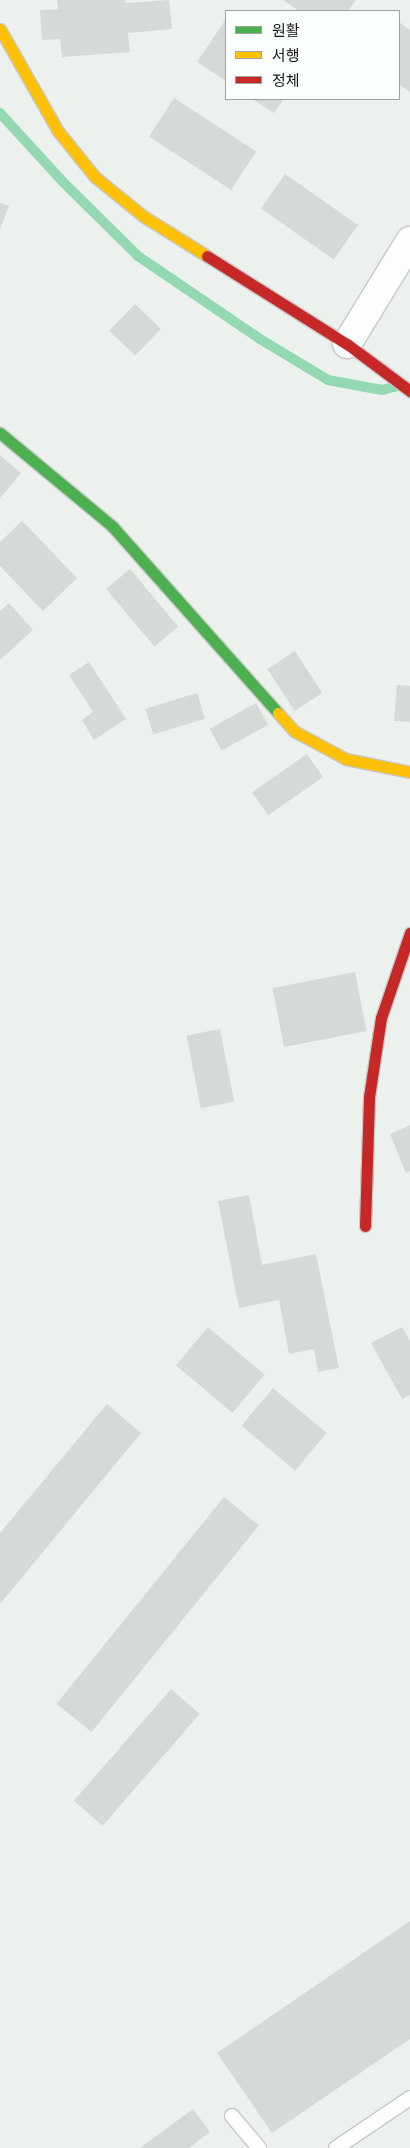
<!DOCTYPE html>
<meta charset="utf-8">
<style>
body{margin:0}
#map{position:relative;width:410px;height:2148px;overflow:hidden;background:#ecf1ee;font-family:Raleway,"Noto Sans KR",sans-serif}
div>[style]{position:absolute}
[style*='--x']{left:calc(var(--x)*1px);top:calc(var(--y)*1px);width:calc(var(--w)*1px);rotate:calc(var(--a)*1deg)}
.stream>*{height:10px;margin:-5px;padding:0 5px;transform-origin:5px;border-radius:5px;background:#94d8b1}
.building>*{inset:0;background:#d5d9d7;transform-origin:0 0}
.roads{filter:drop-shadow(1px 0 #c6c9c7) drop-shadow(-1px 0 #c6c9c7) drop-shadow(0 1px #c6c9c7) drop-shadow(0 -1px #c6c9c7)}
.lane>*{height:14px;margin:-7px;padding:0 7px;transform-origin:7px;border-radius:7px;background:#fcfdfc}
.street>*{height:28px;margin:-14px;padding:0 14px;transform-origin:14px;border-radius:14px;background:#fcfdfc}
.fast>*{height:11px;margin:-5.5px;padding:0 5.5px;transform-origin:5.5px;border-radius:5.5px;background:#4caf50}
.slow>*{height:11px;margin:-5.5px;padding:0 5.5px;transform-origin:5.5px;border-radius:5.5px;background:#ffc107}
.jam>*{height:11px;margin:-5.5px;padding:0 5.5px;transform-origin:5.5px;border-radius:5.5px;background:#c62828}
span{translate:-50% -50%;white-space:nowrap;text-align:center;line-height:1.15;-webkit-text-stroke:5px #fafffb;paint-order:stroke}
.legend{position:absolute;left:225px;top:10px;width:175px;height:90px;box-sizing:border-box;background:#fafffb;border:1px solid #9ea39f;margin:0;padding:6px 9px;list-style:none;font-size:15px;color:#151816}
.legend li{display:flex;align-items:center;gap:10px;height:25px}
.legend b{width:25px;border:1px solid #9ea39f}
</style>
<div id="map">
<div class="stream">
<div style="--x:0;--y:113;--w:93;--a:47.6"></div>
<div style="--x:63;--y:182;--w:105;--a:44.6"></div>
<div style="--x:138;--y:256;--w:148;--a:34.2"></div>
<div style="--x:260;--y:339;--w:79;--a:31.1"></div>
<div style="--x:328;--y:380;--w:55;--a:10.5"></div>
<div style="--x:382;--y:390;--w:16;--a:-15"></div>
</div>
<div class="building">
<div style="clip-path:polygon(57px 0,125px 0,125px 3px,169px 0,172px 29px,128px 33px,130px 52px,62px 57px,60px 39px,42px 40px,40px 10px,58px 9px)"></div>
<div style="clip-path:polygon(283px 0,356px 0,348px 11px,299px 11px)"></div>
<div style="clip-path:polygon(226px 19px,226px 81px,197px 62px)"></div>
<div style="clip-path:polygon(399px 22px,410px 30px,410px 92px,399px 84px)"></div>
<div style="left:174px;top:98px;width:98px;height:46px;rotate:33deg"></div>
<div style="clip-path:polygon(252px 99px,284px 99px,274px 113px)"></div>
<div style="left:285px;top:174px;width:89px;height:42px;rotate:35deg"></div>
<div style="clip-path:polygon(0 203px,9px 206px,0 229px)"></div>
<div style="left:135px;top:304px;width:36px;height:37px;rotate:44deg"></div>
<div style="clip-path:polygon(0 455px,21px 473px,0 498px)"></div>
<div style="clip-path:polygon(22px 521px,77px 578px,43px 611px,0 566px,0 542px)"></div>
<div style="left:130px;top:569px;width:75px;height:31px;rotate:50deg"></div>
<div style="clip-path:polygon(9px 603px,33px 630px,0 660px,0 611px)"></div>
<div style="left:295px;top:651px;width:50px;height:33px;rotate:57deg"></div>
<div style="clip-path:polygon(89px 662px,126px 719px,94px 740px,82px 720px,93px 712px,69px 675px)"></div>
<div style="clip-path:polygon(397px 685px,410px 686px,410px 722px,394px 721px)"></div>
<div style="left:197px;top:693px;width:27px;height:54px;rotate:73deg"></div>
<div style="left:256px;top:703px;width:25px;height:53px;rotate:61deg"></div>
<div style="left:307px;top:754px;width:28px;height:67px;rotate:55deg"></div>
<div style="left:355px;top:972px;width:60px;height:84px;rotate:79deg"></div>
<div style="left:220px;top:1029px;width:74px;height:34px;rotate:79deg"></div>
<div style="clip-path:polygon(410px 1125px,410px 1171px,406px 1173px,390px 1134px)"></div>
<div style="clip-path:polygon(249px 1195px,262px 1265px,316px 1254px,339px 1368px,318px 1372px,314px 1349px,289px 1354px,279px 1300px,239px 1308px,218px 1201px)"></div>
<div style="left:208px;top:1327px;width:74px;height:50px;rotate:40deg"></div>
<div style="clip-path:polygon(402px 1327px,410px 1341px,410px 1395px,402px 1399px,371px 1343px)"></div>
<div style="left:273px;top:1388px;width:70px;height:49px;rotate:40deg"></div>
<div style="clip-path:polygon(107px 1404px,141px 1433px,0 1604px,0 1533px)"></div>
<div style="left:224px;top:1497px;width:45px;height:266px;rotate:39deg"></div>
<div style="left:171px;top:1689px;width:38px;height:148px;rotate:41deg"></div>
<div style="clip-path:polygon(410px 1921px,410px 2039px,272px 2133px,217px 2053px)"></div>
<div style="clip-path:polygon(193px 2109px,210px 2132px,189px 2148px,140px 2148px)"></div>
</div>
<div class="roads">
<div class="lane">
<div style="--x:232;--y:2116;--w:42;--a:49.8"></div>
<div style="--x:336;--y:2148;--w:89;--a:-34"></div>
</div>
<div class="street">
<div style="--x:347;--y:344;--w:121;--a:-58.5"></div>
</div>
<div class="fast">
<div style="--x:0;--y:433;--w:146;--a:39.7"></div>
<div style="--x:112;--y:526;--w:250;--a:48.4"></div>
</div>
<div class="slow">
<div style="--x:0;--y:29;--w:117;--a:60.4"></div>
<div style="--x:58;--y:131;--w:59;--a:51.2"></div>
<div style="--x:95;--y:177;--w:62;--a:39.1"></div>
<div style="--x:143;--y:216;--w:75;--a:32"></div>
<div style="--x:278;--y:713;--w:24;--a:48"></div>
<div style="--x:294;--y:731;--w:59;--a:28.3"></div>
<div style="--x:346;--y:759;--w:65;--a:11.5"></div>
</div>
<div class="jam">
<div style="--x:207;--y:256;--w:165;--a:32.2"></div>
<div style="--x:347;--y:344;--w:79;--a:36.7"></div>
<div style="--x:365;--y:1226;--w:129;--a:-88.2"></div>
<div style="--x:369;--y:1097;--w:80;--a:-81.4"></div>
<div style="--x:381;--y:1018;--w:90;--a:-71.2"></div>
</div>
</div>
<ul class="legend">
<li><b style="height:6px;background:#4caf50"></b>원활</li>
<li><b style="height:6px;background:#ffc107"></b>서행</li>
<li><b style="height:6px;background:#c62828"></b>정체</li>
</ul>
</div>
